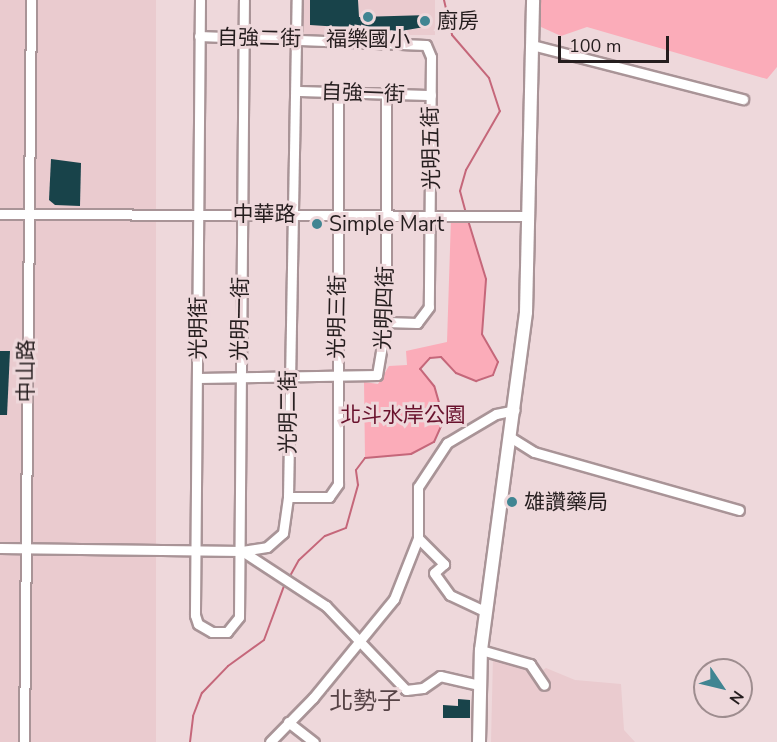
<!DOCTYPE html>
<meta charset="utf-8">
<style>
body{margin:0}
#map{position:relative;width:777px;height:742px;overflow:hidden;background:#eed8db;font-family:"Nunito Sans","Noto Sans TC",sans-serif}
div>[style]{position:absolute}
[style*='--x']{left:calc(var(--x)*1px);top:calc(var(--y)*1px);width:calc(var(--w)*1px);rotate:calc(var(--a)*1deg)}
.built>*{inset:0;background:#eacbcf;transform-origin:0 0}
.green>*{inset:0;background:#fbacb9}
.stream>*{height:2px;margin:-1px;padding:0 1px;transform-origin:1px;border-radius:1px;background:#c5677a}
.building>*{inset:0;background:#18434a}
.roads{filter:drop-shadow(2px 0 #a99497) drop-shadow(-2px 0 #a99497) drop-shadow(0 2px #a99497) drop-shadow(0 -2px #a99497)}
.minor>*{height:9px;margin:-4.5px;padding:0 4.5px;transform-origin:4.5px;border-radius:4.5px;background:#fff}
.secondary>*{height:12px;margin:-6px;padding:0 6px;transform-origin:6px;border-radius:6px;background:#fff}
.dots>*{width:16px;height:16px;translate:-50% -50%;box-sizing:border-box;border:3px solid #eed8db;border-radius:50%}
span{translate:-50% -50%;white-space:nowrap;text-align:center;line-height:1.15;-webkit-text-stroke:6px #eed8db;paint-order:stroke}
.poi-label{font-size:21px;color:#251d1e}
.left{translate:0 -50%;text-align:left}
.street-label{font-size:21px;color:#251d1e}
.park-label{font-size:21px;color:#69122d}
.quarter-label{font-size:24px;color:#564346}
.north{position:absolute;left:693px;top:658px;width:60px;height:60px;box-sizing:border-box;background:#eed8db;border:2px solid #9e8d8f;border-radius:50%;rotate:125deg;font-size:16px;font-weight:700;line-height:24px;text-align:center;color:#251d1e}
.north::after{content:'';display:block;margin:auto;width:21px;height:27px;background:#408592;clip-path:polygon(50% 0,100% 100%,50% 72%,0 100%)}
.scale{position:absolute;left:558px;top:36px;width:111px;height:27px;box-sizing:border-box;border:3px solid #251d1e;border-top:0;padding-left:8px;font-size:18px;line-height:21px;white-space:nowrap;color:#251d1e;-webkit-text-stroke:4px #eed8db;paint-order:stroke}
</style>
<div id="map">
<div class="built">
<div style="left:0;top:0;width:156px;height:742px"></div>
<div style="left:300px;top:0;width:135px;height:35px"></div>
<div style="clip-path:polygon(493px 657px,525px 659px,541px 671px,546px 668px,575px 680px,621px 684px,624px 730px,635px 742px,491px 742px)"></div>
</div>
<div class="green">
<div style="clip-path:polygon(541px 0,777px 0,777px 67px,767px 79px,587px 27px,561px 36px,541px 27px)"></div>
<div style="clip-path:polygon(467px 217px,486px 279px,482px 334px,498px 362px,493px 375px,475px 380px,456px 373px,441px 357px,430px 358px,420px 369px,434px 386px,444px 420px,434px 442px,411px 454px,365px 458px,364px 382px,378px 384px,389px 366px,407px 365px,406px 351px,447px 342px,451px 218px)"></div>
</div>
<div class="stream">
<div style="--x:444;--y:0;--w:36;--a:77"></div>
<div style="--x:452;--y:35;--w:57;--a:49.3"></div>
<div style="--x:489;--y:78;--w:35;--a:72"></div>
<div style="--x:500;--y:111;--w:68;--a:120"></div>
<div style="--x:466;--y:170;--w:22;--a:106"></div>
<div style="--x:460;--y:191;--w:20;--a:75"></div>
<div style="--x:290;--y:576;--w:18;--a:-61"></div>
<div style="--x:299;--y:560;--w:35;--a:-43"></div>
<div style="--x:325;--y:536;--w:22;--a:-21"></div>
<div style="--x:346;--y:528;--w:45;--a:-74.4"></div>
<div style="--x:358;--y:485;--w:15;--a:-98"></div>
<div style="--x:356;--y:470;--w:15;--a:-53"></div>
<div style="--x:365;--y:458;--w:46;--a:-5"></div>
<div style="--x:411;--y:454;--w:26;--a:-28"></div>
<div style="--x:434;--y:442;--w:24;--a:-66"></div>
<div style="--x:444;--y:420;--w:35;--a:-106"></div>
<div style="--x:434;--y:386;--w:22;--a:-129"></div>
<div style="--x:420;--y:369;--w:15;--a:-48"></div>
<div style="--x:430;--y:358;--w:11;--a:-5"></div>
<div style="--x:441;--y:357;--w:22;--a:47"></div>
<div style="--x:456;--y:373;--w:22;--a:22"></div>
<div style="--x:476;--y:381;--w:18;--a:-19"></div>
<div style="--x:493;--y:375;--w:14;--a:-69"></div>
<div style="--x:498;--y:362;--w:32;--a:-120"></div>
<div style="--x:482;--y:334;--w:55;--a:-85.8"></div>
<div style="--x:486;--y:279;--w:62;--a:-107"></div>
<div style="--x:190;--y:742;--w:26;--a:-83"></div>
<div style="--x:193;--y:716;--w:25;--a:-69"></div>
<div style="--x:202;--y:693;--w:37;--a:-46"></div>
<div style="--x:228;--y:666;--w:44;--a:-35.8"></div>
<div style="--x:264;--y:640;--w:58;--a:-69.7"></div>
</div>
<div class="building">
<div style="clip-path:polygon(310px 0,358px 0,359px 17px,429px 15px,430px 26px,401px 31px,310px 25px)"></div>
<div style="clip-path:polygon(51px 159px,81px 163px,80px 206px,55px 205px,49px 200px)"></div>
<div style="clip-path:polygon(0 351px,10px 351px,7px 415px,0 415px)"></div>
<div style="clip-path:polygon(458px 699px,470px 700px,470px 718px,443px 718px,443px 705px,458px 706px)"></div>
</div>
<div class="roads">
<div class="minor">
<div style="--x:200;--y:0;--w:615;--a:90.47"></div>
<div style="--x:195;--y:615;--w:9;--a:72"></div>
<div style="--x:198;--y:624;--w:16;--a:30"></div>
<div style="--x:212;--y:632;--w:15;--a:0"></div>
<div style="--x:227;--y:632;--w:19;--a:-51"></div>
<div style="--x:239;--y:617;--w:617;--a:-89.54"></div>
<div style="--x:199;--y:36;--w:227;--a:2.3"></div>
<div style="--x:426;--y:45;--w:13;--a:67"></div>
<div style="--x:431;--y:57;--w:250;--a:90.5"></div>
<div style="--x:429;--y:307;--w:20;--a:127"></div>
<div style="--x:417;--y:323;--w:31;--a:-178"></div>
<div style="--x:532;--y:45;--w:218;--a:14.4"></div>
<div style="--x:296;--y:91;--w:135;--a:1.7"></div>
<div style="--x:0;--y:214;--w:528;--a:0.22"></div>
<div style="--x:198;--y:378;--w:179;--a:-1"></div>
<div style="--x:377;--y:375;--w:54;--a:-80.4"></div>
<div style="--x:386;--y:322;--w:227;--a:-90"></div>
<div style="--x:510;--y:437;--w:28;--a:32"></div>
<div style="--x:534;--y:452;--w:213;--a:15.8"></div>
<div style="--x:288;--y:497;--w:41;--a:0"></div>
<div style="--x:329;--y:497;--w:16;--a:-55"></div>
<div style="--x:338;--y:484;--w:391;--a:-90"></div>
<div style="--x:418;--y:538;--w:37;--a:45"></div>
<div style="--x:444;--y:564;--w:13;--a:138"></div>
<div style="--x:434;--y:573;--w:27;--a:54"></div>
<div style="--x:450;--y:595;--w:40;--a:25"></div>
<div style="--x:0;--y:548;--w:242;--a:0.7"></div>
<div style="--x:242;--y:551;--w:25;--a:-9"></div>
<div style="--x:267;--y:547;--w:21;--a:-41"></div>
<div style="--x:283;--y:533;--w:36;--a:-82"></div>
<div style="--x:288;--y:497;--w:497;--a:-89"></div>
<div style="--x:242;--y:551;--w:100;--a:33.2"></div>
<div style="--x:326;--y:606;--w:116;--a:46.4"></div>
<div style="--x:406;--y:690;--w:17;--a:-7"></div>
<div style="--x:423;--y:688;--w:21;--a:-35"></div>
<div style="--x:440;--y:676;--w:40;--a:13"></div>
<div style="--x:481;--y:650;--w:51;--a:15.9"></div>
<div style="--x:530;--y:664;--w:25;--a:56"></div>
<div style="--x:288;--y:722;--w:33;--a:38"></div>
<div style="--x:24;--y:742;--w:742;--a:-89.46"></div>
<div style="--x:270;--y:742;--w:62;--a:-45.7"></div>
<div style="--x:313;--y:698;--w:128;--a:-50.7"></div>
<div style="--x:394;--y:599;--w:66;--a:-68.5"></div>
<div style="--x:418;--y:538;--w:51;--a:-90"></div>
<div style="--x:418;--y:487;--w:53;--a:-56.6"></div>
<div style="--x:447;--y:443;--w:57;--a:-30.6"></div>
<div style="--x:496;--y:414;--w:19;--a:-12"></div>
</div>
<div class="secondary">
<div style="--x:479;--y:742;--w:92;--a:-88.8"></div>
<div style="--x:481;--y:650;--w:341;--a:-82.4"></div>
<div style="--x:526;--y:312;--w:312;--a:-88.7"></div>
</div>
</div>
<div class="dots">
<div style="left:368px;top:17px;background:#408592"></div>
<div style="left:425px;top:21px;background:#408592"></div>
<div style="left:317px;top:224px;background:#408592"></div>
<div style="left:512px;top:502px;background:#408592"></div>
</div>
<div class="poi-label">
<span class="left" style="left:437px;top:21px">廚房</span>
<span style="left:368px;top:39px">福樂國小</span>
<span class="left" style="left:329px;top:224px">Simple Mart</span>
<span class="left" style="left:524px;top:502px">雄讚藥局</span>
</div>
<div class="street-label">
<span style="left:259px;top:38px;rotate:1deg">自強二街</span>
<span style="left:363px;top:93px;rotate:2deg">自強一街</span>
<span style="left:431px;top:148px;rotate:-91deg">光明五街</span>
<span style="left:264px;top:214px">中華路</span>
<span style="left:384px;top:308px;rotate:-88deg">光明四街</span>
<span style="left:337px;top:317px;rotate:-89deg">光明三街</span>
<span style="left:240px;top:319px;rotate:-89deg">光明一街</span>
<span style="left:198px;top:328px;rotate:-90deg">光明街</span>
<span style="left:26px;top:371px;rotate:-90deg">中山路</span>
<span style="left:288px;top:412px;rotate:-90deg">光明二街</span>
</div>
<div class="park-label">
<span style="left:403px;top:415px">北斗水岸公園</span>
</div>
<div class="quarter-label">
<span style="left:365px;top:702px">北勢子</span>
</div>
<div class="north">N</div>
<div class="scale">100 m</div>
</div>
